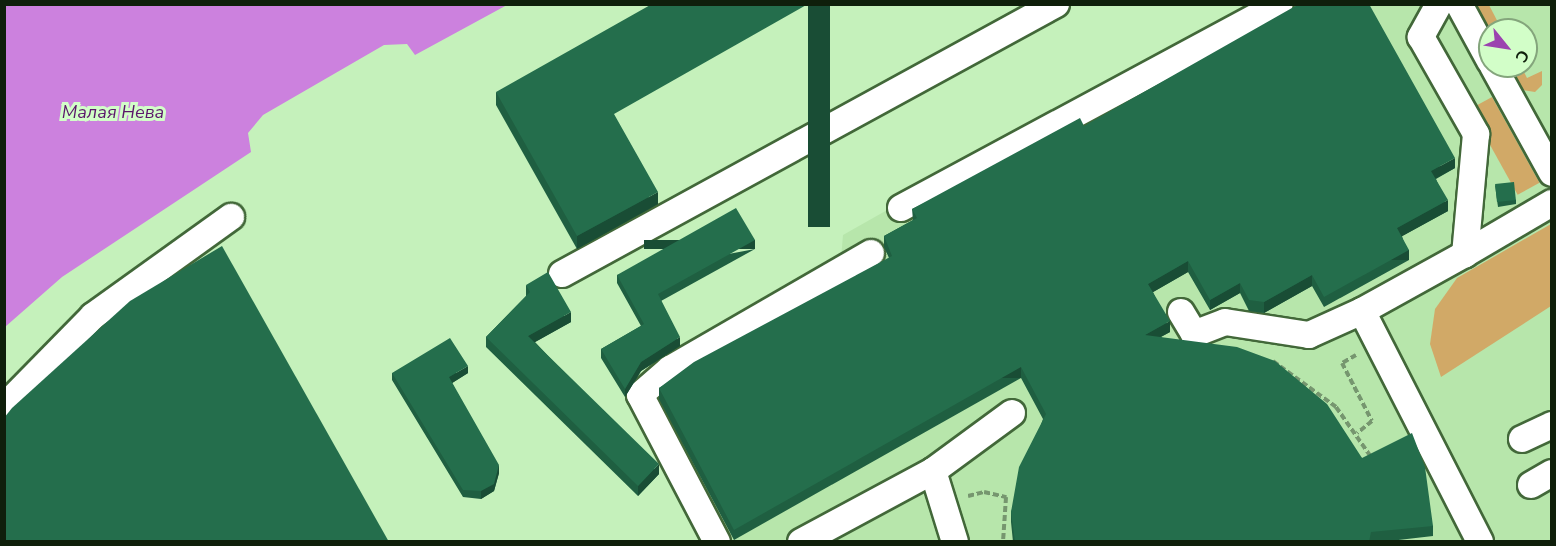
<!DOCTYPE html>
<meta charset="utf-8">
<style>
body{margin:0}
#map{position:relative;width:1556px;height:546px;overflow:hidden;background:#c5f1bb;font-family:"Nunito Sans",sans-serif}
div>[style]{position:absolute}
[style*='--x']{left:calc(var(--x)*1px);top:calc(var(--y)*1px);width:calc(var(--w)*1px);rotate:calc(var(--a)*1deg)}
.built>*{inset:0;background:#b7e6ab}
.green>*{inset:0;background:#d1a967;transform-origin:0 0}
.water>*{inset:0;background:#cc81de}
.path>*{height:4px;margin-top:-2px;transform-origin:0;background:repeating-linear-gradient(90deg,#76966f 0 6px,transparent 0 9px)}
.roads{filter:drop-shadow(2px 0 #426839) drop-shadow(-2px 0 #426839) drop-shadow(0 2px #426839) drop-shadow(0 -2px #426839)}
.minor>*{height:26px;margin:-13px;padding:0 13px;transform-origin:13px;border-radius:13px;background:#fff}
.wall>*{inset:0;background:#1f5f41}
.shaded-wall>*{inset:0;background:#194d35;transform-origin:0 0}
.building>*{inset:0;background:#246e4c;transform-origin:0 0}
span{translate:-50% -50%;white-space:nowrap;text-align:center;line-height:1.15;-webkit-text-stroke:6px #d2fec8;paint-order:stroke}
.water-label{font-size:18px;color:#5b156a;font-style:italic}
.frame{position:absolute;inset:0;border:6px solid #0f1f0b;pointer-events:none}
.north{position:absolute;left:1478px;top:18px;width:60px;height:60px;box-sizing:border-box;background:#d2fec8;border:2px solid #84a57c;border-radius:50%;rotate:120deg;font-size:16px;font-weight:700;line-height:24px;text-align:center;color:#0f1f0b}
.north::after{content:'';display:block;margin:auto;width:21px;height:27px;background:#9b43af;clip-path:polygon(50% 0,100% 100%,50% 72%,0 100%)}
</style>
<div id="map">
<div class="built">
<div style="clip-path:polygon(evenodd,1250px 5px,1551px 5px,1551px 541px,711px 541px,631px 397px,643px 374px,841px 259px,843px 235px,1250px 5px,1490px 30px,1526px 30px,1526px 66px,1490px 66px,1490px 30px)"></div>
</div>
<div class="green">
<div style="clip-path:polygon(1474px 5px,1489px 5px,1502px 30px,1490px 34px)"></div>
<div style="clip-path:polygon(1507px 66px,1521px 66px,1527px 78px,1542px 71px,1542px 85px,1535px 92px,1522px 90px)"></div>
<div style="left:1492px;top:97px;width:98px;height:25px;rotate:61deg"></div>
<div style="clip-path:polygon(1551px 224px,1551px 306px,1441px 377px,1430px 344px,1435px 309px,1457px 278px)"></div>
</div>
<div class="water">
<div style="clip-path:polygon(5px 4px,507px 4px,507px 5px,415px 55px,407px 44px,384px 45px,263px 115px,248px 133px,251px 152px,62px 277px,5px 327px)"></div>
</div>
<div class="path">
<div style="--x:1356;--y:355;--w:16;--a:150"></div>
<div style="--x:1342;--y:363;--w:65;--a:62.7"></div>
<div style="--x:1372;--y:421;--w:19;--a:141"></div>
<div style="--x:1273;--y:361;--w:78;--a:36.1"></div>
<div style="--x:1336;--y:407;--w:61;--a:55"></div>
<div style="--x:968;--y:496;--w:16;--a:-14"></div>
<div style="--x:984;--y:492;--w:23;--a:13"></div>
<div style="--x:1006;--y:497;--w:45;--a:93.8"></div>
</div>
<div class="roads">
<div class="minor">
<div style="--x:1439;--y:4;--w:38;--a:119"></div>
<div style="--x:1421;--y:37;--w:112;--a:60.4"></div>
<div style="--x:1476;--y:134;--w:121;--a:95.2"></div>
<div style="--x:1465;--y:254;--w:118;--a:151"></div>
<div style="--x:1362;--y:311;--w:259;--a:62.9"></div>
<div style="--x:1459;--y:4;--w:65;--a:61.5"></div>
<div style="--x:1493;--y:66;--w:122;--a:61.1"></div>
<div style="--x:901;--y:208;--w:430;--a:-28.3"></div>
<div style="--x:1465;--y:254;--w:101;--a:-30.4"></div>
<div style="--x:562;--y:274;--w:563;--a:-28.66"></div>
<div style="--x:1181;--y:312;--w:26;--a:59"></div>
<div style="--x:1194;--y:334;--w:33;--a:-21"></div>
<div style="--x:1225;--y:322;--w:85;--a:8.8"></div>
<div style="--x:1309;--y:335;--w:58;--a:-24.4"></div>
<div style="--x:4;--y:407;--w:127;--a:-45.6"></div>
<div style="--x:93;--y:316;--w:170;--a:-35.7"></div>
<div style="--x:1522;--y:439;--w:33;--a:-25"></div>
<div style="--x:933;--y:471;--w:74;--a:72.8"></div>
<div style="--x:1531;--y:485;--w:24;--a:-30"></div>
<div style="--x:717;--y:542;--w:166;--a:-117.6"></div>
<div style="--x:640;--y:395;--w:40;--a:-41"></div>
<div style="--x:670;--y:369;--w:232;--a:-30"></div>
<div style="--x:801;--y:542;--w:150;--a:-28.3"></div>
<div style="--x:933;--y:471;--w:98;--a:-36.3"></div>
</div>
</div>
<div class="wall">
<div style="clip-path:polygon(496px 92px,658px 204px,577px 249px,496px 105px)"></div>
<div style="clip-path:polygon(1084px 126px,1455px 168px,1436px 179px,1448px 211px,1402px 236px,1409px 260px,1324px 307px,1312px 286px,1264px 313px,1249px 311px,1240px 293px,1210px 310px,1188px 272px,1153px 292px,1170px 332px,1161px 337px,1362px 458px,1433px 526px,1433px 536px,1381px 542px,1013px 542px,1011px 522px,1011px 512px,1043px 419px,1021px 378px,734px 540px,659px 399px,659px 388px,889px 258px,884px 247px,884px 236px,913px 220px,912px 209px)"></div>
<div style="clip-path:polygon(1495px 185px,1516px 200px,1516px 204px,1498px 207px)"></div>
<div style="clip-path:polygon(755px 249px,661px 301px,680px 346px,641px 371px,625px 397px,601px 358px,601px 349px,641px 326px,617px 283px,617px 275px)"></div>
<div style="clip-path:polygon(526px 285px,571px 322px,535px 342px,659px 474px,638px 496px,486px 347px,486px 337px,526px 296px)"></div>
<div style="clip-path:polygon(392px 373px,468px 373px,452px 383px,499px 473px,494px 491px,481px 499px,463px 497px,392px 380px)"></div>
</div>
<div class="shaded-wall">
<div style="left:808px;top:4px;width:22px;height:223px"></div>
<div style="clip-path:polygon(1455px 158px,1455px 168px,1431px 181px,1431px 171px)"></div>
<div style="clip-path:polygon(658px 192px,658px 204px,577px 249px,577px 236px)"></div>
<div style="clip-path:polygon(1448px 200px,1448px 211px,1397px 239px,1397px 228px)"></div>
<div style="left:755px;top:240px;width:9px;height:111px;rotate:90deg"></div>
<div style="left:1409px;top:250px;width:10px;height:97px;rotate:90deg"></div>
<div style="clip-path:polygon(1188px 261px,1188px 272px,1148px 295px,1148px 284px)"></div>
<div style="clip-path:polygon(1312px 275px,1312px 286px,1264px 313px,1264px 302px)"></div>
<div style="clip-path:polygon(1240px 283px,1240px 293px,1210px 310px,1210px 300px)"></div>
<div style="clip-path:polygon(571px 312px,571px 322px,528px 346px,528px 336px)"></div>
<div style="clip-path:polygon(1170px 321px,1170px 332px,1145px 345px,1145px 335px)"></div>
<div style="clip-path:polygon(680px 337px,680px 346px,641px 371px,625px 397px,625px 389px,641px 362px)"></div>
<div style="clip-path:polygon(468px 366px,468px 373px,449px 385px,449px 377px)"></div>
<div style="left:1021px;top:367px;width:11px;height:330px;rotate:90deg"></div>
<div style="clip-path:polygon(659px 464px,659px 474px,638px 496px,638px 486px)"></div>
<div style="clip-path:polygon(499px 465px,499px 473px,494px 491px,481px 499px,481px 491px)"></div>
</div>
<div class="building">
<div style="clip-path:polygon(652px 4px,808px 4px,614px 114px,658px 192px,577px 236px,496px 92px)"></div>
<div style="clip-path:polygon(1299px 4px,1369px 4px,1455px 158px,1431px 171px,1448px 200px,1397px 228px,1409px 250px,1324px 297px,1312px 275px,1264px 302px,1249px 300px,1240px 283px,1210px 300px,1188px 261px,1148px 284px,1170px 321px,1145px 335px,1237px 347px,1275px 361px,1327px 404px,1362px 458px,1412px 433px,1425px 467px,1433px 526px,1371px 532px,1369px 542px,1015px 542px,1011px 512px,1019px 467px,1046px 414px,1021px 367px,734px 530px,659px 388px,694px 362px,892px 256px,884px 236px,917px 218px,912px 209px,1080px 118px,1084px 126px)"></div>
<div style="left:1514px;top:182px;width:18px;height:19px;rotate:84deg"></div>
<div style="clip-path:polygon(736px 208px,755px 240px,658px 294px,680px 337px,641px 362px,625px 389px,601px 349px,644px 324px,617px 275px)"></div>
<div style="clip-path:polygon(222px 246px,389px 542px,4px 542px,4px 418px,12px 408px,130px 301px)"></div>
<div style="clip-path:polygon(548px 272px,571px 312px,528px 336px,659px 464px,638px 486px,486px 337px,530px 292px,526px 285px)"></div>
<div style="clip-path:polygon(450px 338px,468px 366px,449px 377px,499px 465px,494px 484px,481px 491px,463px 490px,392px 373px)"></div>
</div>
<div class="water-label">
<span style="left:113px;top:112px">Малая Нева</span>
</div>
<div class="frame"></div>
<div class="north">С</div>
</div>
